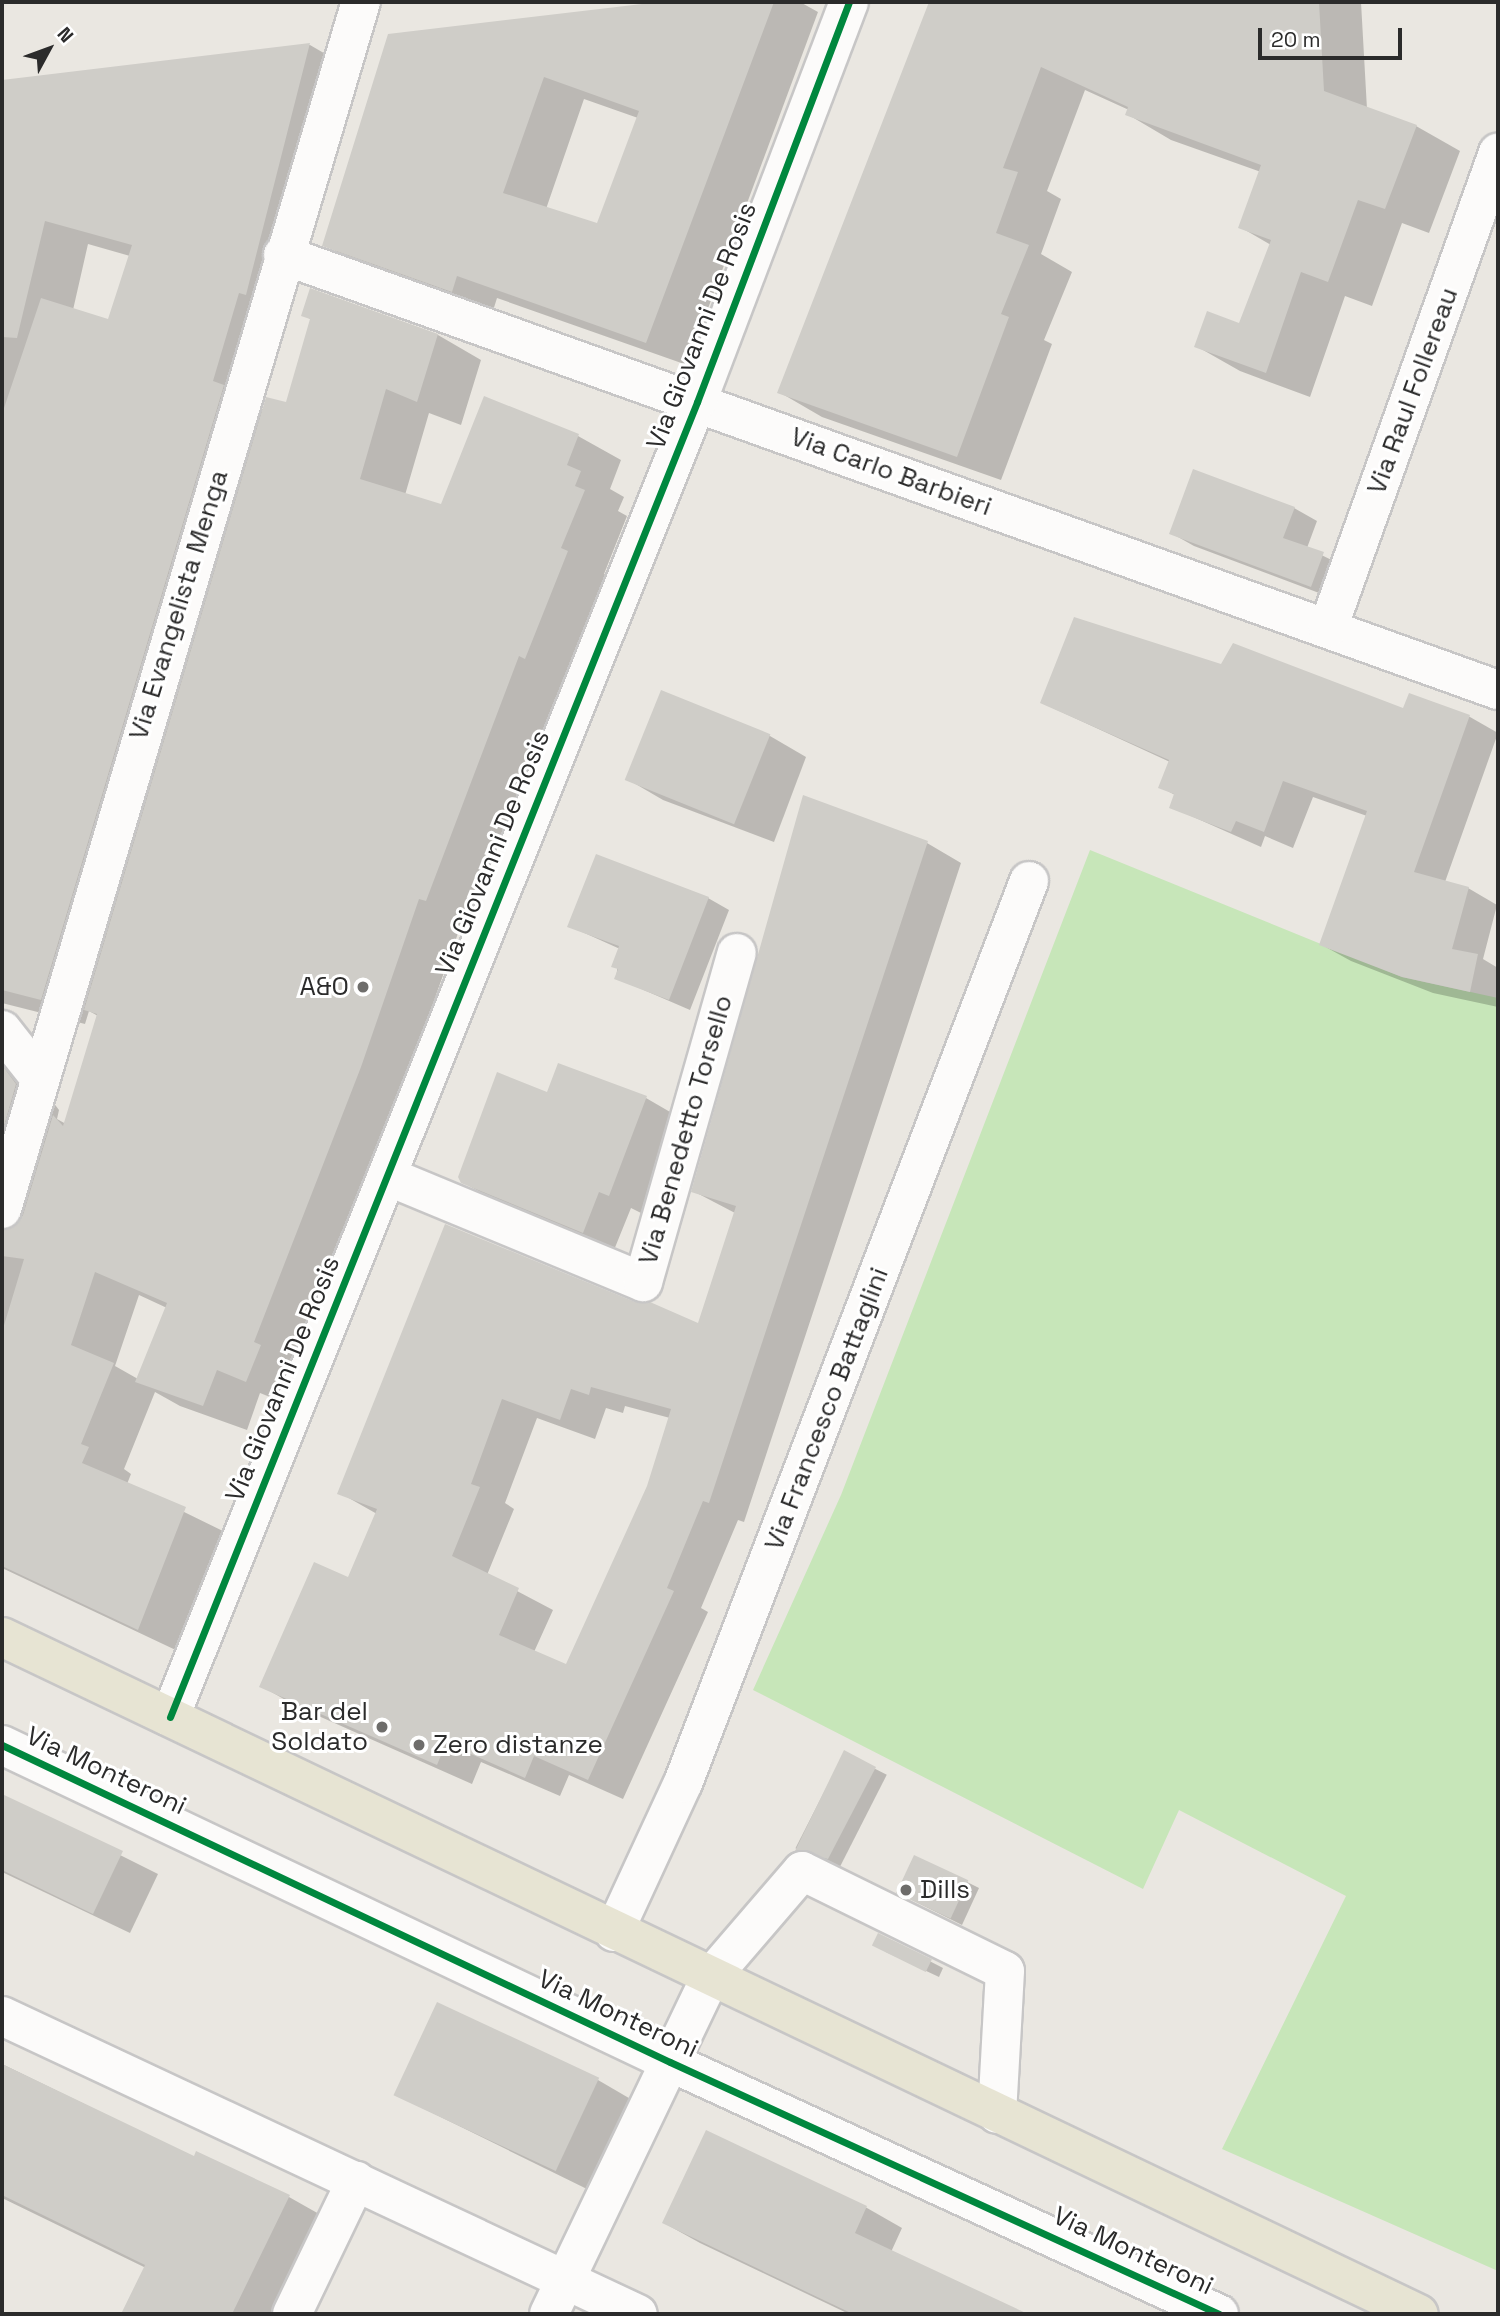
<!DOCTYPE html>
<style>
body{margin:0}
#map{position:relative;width:1500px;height:2316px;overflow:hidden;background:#eae7e1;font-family:"Space Grotesk",sans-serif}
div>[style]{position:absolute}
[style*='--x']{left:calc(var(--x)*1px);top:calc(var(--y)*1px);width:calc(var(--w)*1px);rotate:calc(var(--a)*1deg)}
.green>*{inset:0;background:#c7e6b9}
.shadow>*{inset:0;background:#0003;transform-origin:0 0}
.building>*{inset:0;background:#cfcdc8;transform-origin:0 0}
.roads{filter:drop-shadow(2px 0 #c7c6c6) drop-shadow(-2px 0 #c7c6c6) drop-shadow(0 2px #c7c6c6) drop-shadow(0 -2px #c7c6c6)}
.minor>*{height:38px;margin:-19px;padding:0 19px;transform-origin:19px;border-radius:19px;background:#fcfbfa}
.major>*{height:38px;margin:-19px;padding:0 19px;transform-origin:19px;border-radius:19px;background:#e7e4d3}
.cycleway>*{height:7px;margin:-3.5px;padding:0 3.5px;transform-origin:3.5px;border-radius:3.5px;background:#00873e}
.dots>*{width:19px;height:19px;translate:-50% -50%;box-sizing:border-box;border:4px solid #fff;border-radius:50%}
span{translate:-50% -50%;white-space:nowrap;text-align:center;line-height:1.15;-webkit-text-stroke:6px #fff;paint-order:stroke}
.street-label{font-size:26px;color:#2b2b2b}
.poi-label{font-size:26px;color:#2b2b2b}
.right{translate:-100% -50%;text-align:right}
.left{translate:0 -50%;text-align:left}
.frame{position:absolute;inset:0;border:4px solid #2b2b2b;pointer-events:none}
.north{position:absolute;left:14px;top:14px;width:70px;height:70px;-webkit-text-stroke:5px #fff;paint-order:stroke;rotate:49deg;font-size:19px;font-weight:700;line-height:28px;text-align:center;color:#2b2b2b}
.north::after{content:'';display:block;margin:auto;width:24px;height:32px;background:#2b2b2b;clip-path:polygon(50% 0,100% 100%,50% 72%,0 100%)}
.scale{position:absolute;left:1258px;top:28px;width:144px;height:32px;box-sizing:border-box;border:4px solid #2b2b2b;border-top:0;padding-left:9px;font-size:21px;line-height:24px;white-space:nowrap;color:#2b2b2b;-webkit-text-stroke:5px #fff;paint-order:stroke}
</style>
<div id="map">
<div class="green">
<div style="clip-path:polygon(1090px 850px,1402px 977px,1498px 998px,1498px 2271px,1222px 2149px,1346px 1896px,1179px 1810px,1143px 1889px,753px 1690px,841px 1495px)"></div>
</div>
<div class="shadow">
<div style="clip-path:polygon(evenodd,675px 2px,800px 2px,818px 12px,687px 365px,497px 298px,492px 314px,365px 268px,325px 245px,389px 36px,675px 2px,584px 99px,638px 118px,598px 225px,546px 209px,584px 99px)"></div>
<div style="clip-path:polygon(930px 2px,1086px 2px,1277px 74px,1307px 2px,1361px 2px,1367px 109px,1416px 126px,1460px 151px,1429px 233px,1402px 223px,1372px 306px,1345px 296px,1310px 397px,1240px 371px,1196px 346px,1240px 325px,1271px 245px,1240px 227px,1261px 172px,1171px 140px,1127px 114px,1129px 110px,1085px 90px,1047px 191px,1061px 199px,1041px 254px,1072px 272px,1044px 340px,1052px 344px,1001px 480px,822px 417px,779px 392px)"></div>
<div style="clip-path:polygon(evenodd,310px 45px,353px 70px,289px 319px,283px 316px,257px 405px,264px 410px,287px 404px,312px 320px,303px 315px,311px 290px,438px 335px,481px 360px,461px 425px,429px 413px,405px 495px,442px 506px,578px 436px,621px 460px,610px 489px,624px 497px,618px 511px,627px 516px,604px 574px,610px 577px,569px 682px,563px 679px,470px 925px,462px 922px,290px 1405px,260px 1393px,247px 1430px,180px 1406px,155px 1392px,124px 1469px,131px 1474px,127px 1484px,229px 1534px,182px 1653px,2px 1568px,2px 1035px,59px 1110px,57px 1119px,66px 1124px,98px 1016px,89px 1011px,85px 1024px,2px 1003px,2px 82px,310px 45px,88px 244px,130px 256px,109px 321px,73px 310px,88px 244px,310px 45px,139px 1295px,167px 1308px,138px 1379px,115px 1366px,139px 1295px)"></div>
<div style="clip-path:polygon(1294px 508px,1317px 521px,1307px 548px,1346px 567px,1335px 599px,1194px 546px,1171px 533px)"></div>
<div style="clip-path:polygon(1221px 666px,1404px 710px,1410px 695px,1470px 717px,1498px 733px,1445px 882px,1468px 888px,1497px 905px,1483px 959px,1498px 968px,1498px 1007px,1433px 993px,1351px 961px,1322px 945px,1367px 816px,1313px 797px,1293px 848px,1265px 836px,1261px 847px,1171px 807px,1175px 795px,1160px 787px,1170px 762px,1042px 703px)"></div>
<div style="clip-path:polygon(662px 692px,770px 736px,806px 757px,774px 842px,663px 800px,627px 779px)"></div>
<div style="clip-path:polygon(evenodd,927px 843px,961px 863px,744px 1522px,738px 1520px,701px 1608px,708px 1612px,623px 1799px,569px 1775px,560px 1796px,481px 1762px,472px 1784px,296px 1706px,261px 1686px,349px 1579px,377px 1514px,340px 1493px,634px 1304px,700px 1325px,735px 1213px,693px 1191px,927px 843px,625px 1406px,670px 1418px,648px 1486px,567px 1666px,534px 1652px,553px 1610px,487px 1575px,514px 1509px,505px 1503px,537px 1418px,595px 1439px,606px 1408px,623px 1413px,625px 1406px)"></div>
<div style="clip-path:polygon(708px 898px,729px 910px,690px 1010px,616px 978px,620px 949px,569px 926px)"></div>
<div style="clip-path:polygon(548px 1094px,646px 1098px,677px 1116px,641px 1213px,631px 1208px,614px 1250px,495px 1200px,462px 1182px)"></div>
<div style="left:844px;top:1753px;width:48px;height:107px;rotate:27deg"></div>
<div style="clip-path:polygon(2px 1796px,158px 1874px,130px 1933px,2px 1872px)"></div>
<div style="clip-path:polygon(967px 1882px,979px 1888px,962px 1925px,910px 1899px)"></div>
<div style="clip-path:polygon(879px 1935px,943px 1968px,939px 1977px,886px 1952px)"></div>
<div style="clip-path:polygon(2px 2064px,195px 2158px,289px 2197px,335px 2223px,291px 2314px,123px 2314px,146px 2268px,2px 2198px)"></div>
<div style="clip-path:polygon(598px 2080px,634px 2101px,591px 2191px,396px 2095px)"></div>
<div style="clip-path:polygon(707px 2132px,867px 2208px,902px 2228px,891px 2252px,1024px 2314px,849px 2314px,700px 2243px,664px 2223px)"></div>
</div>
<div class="building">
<div style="clip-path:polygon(evenodd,659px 2px,774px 2px,646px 343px,457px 276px,452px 292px,322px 246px,388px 34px,659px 2px,544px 77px,639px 111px,597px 223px,503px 193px,544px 77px)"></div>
<div style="clip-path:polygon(929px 2px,1319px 2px,1324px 91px,1417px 125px,1385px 209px,1358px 200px,1328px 282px,1301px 272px,1266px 373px,1194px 347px,1207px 311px,1239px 323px,1271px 240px,1238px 228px,1261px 165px,1125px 115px,1128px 107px,1041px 67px,1003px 168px,1018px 172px,996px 233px,1029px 245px,1001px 314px,1009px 317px,957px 457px,777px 393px)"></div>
<div style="clip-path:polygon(310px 43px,246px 295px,239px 293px,213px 381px,224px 385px,41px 1000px,2px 990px,2px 414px,41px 298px,108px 319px,132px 245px,45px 221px,17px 338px,2px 337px,2px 80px)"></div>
<div style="clip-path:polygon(310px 288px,438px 334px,417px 402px,386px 389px,360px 479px,441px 504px,484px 396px,579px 434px,567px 465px,581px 471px,575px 486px,585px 490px,561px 548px,568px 551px,525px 659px,519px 656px,426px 901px,419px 899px,361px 1067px,254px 1342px,261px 1345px,246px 1382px,217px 1370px,203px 1406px,135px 1382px,167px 1303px,95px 1272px,71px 1345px,114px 1363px,81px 1444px,89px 1447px,82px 1463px,186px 1507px,138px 1630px,2px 1566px,2px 1332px,24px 1259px,2px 1256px,2px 1230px,16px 1225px,23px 1215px,53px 1115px,63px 1126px,97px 1014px,84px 1010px,266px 397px,286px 402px,310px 319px,301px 316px)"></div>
<div style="clip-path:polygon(1193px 469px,1295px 507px,1283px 538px,1324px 552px,1311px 587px,1169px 534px)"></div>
<div style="clip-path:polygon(1074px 617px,1221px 664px,1233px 643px,1403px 708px,1409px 693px,1470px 715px,1414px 872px,1469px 887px,1452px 949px,1478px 954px,1470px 992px,1402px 977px,1319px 945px,1367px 811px,1283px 781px,1264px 832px,1236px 821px,1231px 832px,1169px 808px,1174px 794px,1158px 788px,1169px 760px,1040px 703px)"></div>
<div style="left:661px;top:690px;width:118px;height:97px;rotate:22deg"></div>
<div style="clip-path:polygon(evenodd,803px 795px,928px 841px,709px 1503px,703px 1501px,667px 1588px,674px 1591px,588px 1780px,534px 1756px,525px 1778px,446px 1743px,437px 1765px,259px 1687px,314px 1562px,348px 1577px,377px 1509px,337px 1494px,445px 1224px,635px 1302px,650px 1302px,698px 1323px,736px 1206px,691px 1192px,803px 795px,591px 1387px,671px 1409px,647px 1486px,566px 1664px,499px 1635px,519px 1588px,452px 1556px,480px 1487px,471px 1484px,502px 1399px,560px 1420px,571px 1389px,589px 1395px,591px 1387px)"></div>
<div style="clip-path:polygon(596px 854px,709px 897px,669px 1000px,614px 979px,618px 969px,611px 967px,619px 946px,567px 927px)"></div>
<div style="clip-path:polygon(558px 1063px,647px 1096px,609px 1196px,599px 1192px,583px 1233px,461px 1183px,458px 1177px,497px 1072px,547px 1092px)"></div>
<div style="clip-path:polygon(2px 1065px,16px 1084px,2px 1133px)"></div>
<div style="clip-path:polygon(844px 1750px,876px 1767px,828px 1859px,795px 1851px)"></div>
<div style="clip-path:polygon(2px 1794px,123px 1851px,93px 1914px,2px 1870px)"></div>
<div style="left:914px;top:1855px;width:60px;height:42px;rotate:25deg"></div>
<div style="left:878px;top:1933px;width:60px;height:14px;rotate:26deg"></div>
<div style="left:437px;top:2002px;width:179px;height:103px;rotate:25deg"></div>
<div style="clip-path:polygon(2px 2064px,194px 2156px,196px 2151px,290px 2195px,232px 2314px,121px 2314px,145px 2265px,2px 2195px)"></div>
<div style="clip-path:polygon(706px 2130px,867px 2206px,855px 2233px,1028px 2314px,853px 2314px,662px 2223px)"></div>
</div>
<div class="roads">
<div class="minor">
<div style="--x:283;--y:255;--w:1291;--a:19.7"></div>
<div style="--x:1328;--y:628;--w:505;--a:-70.31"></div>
<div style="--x:2;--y:1030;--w:60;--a:51.8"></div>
<div style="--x:387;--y:1176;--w:277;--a:22.5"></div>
<div style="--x:643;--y:1282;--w:342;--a:-74.1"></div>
<div style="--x:2;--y:1209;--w:1259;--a:-73.44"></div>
<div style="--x:170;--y:1717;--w:1417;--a:-68.16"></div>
<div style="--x:697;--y:402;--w:428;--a:-69.2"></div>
<div style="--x:2;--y:1745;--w:739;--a:25.39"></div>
<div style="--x:670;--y:2062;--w:604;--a:24.66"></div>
<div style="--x:614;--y:1932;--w:164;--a:-65.2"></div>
<div style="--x:683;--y:1783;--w:966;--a:-69.01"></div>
<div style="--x:2;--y:2016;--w:702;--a:25.11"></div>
<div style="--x:292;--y:2314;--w:148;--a:-64.3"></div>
<div style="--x:549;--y:2314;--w:373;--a:-64.4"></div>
<div style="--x:710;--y:1978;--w:141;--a:-49.3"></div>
<div style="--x:802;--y:1871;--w:226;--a:26.2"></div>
<div style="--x:1005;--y:1971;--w:143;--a:93.2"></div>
</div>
<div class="major">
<div style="--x:2;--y:1637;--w:1570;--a:25.54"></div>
</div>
</div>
<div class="cycleway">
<div style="--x:170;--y:1717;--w:1417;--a:-68.16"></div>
<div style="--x:697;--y:402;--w:428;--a:-69.2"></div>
<div style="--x:2;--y:1745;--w:739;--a:25.39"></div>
<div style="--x:670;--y:2062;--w:604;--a:24.66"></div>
</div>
<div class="dots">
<div style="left:363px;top:987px;background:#6e6d6b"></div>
<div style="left:382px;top:1727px;background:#6e6d6b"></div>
<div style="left:419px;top:1745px;background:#6e6d6b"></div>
<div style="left:906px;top:1890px;background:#6e6d6b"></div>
</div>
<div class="street-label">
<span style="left:702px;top:326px;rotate:-69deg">Via Giovanni De Rosis</span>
<span style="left:1413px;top:391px;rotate:-70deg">Via Raul Follereau</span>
<span style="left:891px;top:472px;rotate:20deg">Via Carlo Barbieri</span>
<span style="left:179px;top:605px;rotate:-73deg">Via Evangelista Menga</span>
<span style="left:493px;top:853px;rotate:-68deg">Via Giovanni De Rosis</span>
<span style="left:686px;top:1130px;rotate:-74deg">Via Benedetto Torsello</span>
<span style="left:283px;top:1379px;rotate:-68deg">Via Giovanni De Rosis</span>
<span style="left:827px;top:1409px;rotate:-69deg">Via Francesco Battaglini</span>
<span style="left:106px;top:1771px;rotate:25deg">Via Monteroni</span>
<span style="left:618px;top:2014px;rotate:25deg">Via Monteroni</span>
<span style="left:1133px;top:2251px;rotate:25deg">Via Monteroni</span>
</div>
<div class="poi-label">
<span class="right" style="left:349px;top:987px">A&amp;O</span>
<span class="right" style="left:368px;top:1727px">Bar del<br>Soldato</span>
<span class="left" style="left:433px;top:1745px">Zero distanze</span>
<span class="left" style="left:920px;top:1890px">Dills</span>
</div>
<div class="frame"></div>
<div class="north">N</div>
<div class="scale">20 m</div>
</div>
